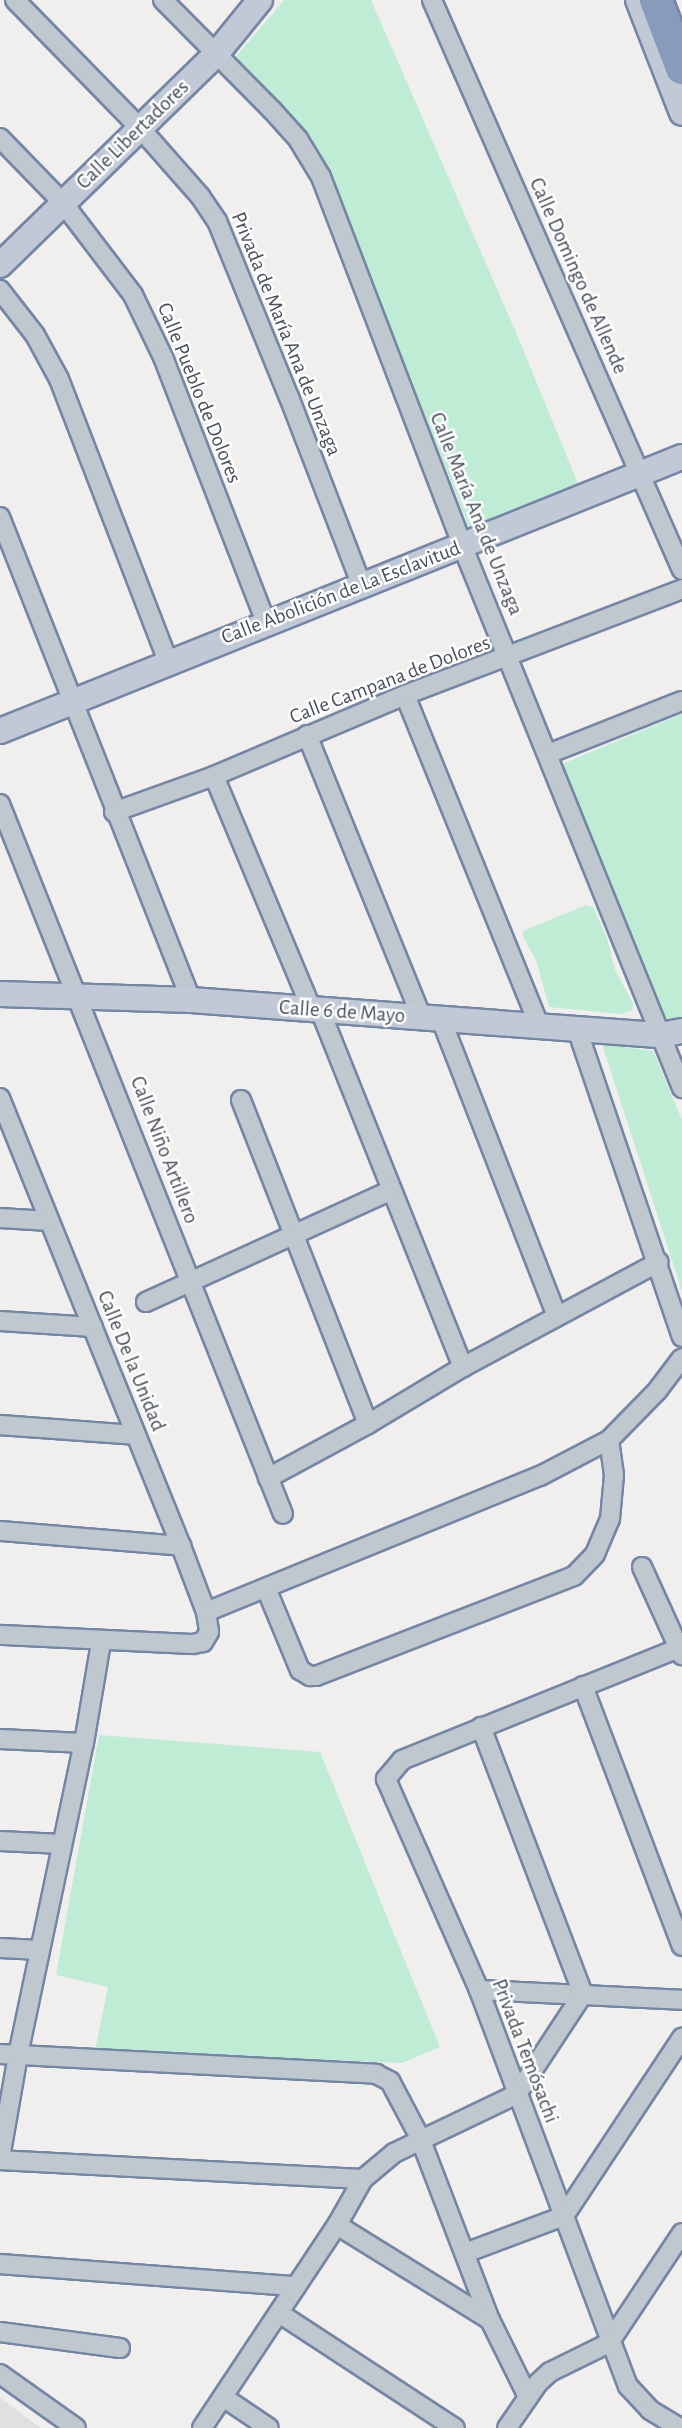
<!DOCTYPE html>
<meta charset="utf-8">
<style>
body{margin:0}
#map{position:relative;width:682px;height:2428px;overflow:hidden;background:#f1eeee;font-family:"Alegreya Sans",sans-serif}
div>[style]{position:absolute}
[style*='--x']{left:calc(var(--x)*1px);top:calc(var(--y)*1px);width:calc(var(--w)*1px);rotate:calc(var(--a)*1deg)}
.education>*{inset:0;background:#e1dfdf}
.green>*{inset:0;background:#bfecd5}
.roads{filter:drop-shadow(2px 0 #7486a6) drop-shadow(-2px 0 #7486a6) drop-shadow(0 2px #7486a6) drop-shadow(0 -2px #7486a6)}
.street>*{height:18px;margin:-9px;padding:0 9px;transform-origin:9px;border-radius:9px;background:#bfc7cf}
.secondary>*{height:24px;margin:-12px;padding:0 12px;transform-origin:12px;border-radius:12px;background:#c2c9d6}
.highway>*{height:32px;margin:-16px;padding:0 16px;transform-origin:16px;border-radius:16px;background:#899bba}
span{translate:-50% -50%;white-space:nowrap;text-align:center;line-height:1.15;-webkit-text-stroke:5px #fff;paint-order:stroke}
.street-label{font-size:21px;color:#474f5a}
</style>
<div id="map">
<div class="education">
<div style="clip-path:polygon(0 2398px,41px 2428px,0 2428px)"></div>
</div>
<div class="green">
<div style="clip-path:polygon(284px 0,371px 0,518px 337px,579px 486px,471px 532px,328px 172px,317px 152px,234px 59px)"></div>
<div style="clip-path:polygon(682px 714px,682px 1020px,668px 1025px,562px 764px)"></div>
<div style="clip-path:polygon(586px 905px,593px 907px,607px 938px,615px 970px,633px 1003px,632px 1010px,621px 1014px,549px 1007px,536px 960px,523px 937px,523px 931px)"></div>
<div style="clip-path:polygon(602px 1044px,653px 1051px,682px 1120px,682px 1291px)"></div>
<div style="clip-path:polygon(99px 1735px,320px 1752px,440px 2047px,402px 2063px,95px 2051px,108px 1987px,56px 1975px)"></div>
</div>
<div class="roads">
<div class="street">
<div style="--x:15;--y:0;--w:179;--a:45.7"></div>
<div style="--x:140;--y:128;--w:91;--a:48.6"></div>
<div style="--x:200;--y:196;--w:30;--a:56"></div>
<div style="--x:217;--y:221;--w:190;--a:67.8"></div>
<div style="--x:289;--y:397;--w:203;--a:68.9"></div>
<div style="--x:163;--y:0;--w:155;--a:45.3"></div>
<div style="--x:272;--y:110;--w:39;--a:48"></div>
<div style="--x:298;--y:139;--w:44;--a:58.8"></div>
<div style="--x:321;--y:177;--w:394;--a:69"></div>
<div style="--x:462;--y:545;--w:586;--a:67.94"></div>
<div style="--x:432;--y:0;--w:622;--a:66.32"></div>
<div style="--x:0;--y:138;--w:91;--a:45.9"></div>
<div style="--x:63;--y:203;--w:116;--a:52.7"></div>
<div style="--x:133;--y:295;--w:69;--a:64.2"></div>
<div style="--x:163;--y:357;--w:284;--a:68.8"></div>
<div style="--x:0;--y:290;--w:57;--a:52.1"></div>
<div style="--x:35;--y:335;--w:50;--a:61.4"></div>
<div style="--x:59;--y:379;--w:302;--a:68.9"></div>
<div style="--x:0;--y:517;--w:519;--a:68.42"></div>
<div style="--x:405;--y:695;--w:356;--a:67.9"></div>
<div style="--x:307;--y:735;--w:305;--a:67.9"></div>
<div style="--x:548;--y:754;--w:144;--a:-21.6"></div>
<div style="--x:214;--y:776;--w:254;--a:67.3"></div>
<div style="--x:0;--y:804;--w:764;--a:68.27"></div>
<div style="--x:114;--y:812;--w:106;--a:-19.8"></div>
<div style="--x:214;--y:776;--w:207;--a:-23"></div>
<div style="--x:405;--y:695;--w:297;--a:-20.9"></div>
<div style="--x:320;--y:1010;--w:385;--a:68.2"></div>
<div style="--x:441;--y:1019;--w:319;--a:68.7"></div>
<div style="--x:577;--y:1029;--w:325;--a:71.2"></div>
<div style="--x:0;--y:1098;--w:483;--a:68"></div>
<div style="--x:181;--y:1546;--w:71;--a:69.3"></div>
<div style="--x:206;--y:1612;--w:20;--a:81"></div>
<div style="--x:209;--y:1632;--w:12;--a:121"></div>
<div style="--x:203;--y:1642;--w:10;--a:169"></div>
<div style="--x:193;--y:1644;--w:193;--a:-177.3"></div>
<div style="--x:241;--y:1100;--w:348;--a:68.6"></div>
<div style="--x:0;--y:1218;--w:49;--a:3.5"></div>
<div style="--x:146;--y:1302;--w:270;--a:-24.5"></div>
<div style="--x:0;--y:1321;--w:93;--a:3.7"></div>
<div style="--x:0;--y:1425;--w:136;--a:4.2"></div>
<div style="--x:268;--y:1478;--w:114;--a:-28.4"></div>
<div style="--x:368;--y:1424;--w:111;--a:-31"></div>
<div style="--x:463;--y:1367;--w:222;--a:-28.2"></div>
<div style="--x:0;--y:1531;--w:182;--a:4.7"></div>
<div style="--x:642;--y:1567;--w:97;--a:65.6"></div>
<div style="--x:266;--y:1588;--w:89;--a:67.5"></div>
<div style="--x:300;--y:1670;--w:12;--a:31"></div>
<div style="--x:310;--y:1676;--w:6;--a:0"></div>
<div style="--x:316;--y:1676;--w:277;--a:-21.2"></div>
<div style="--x:574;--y:1576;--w:30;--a:-46"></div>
<div style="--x:595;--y:1554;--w:38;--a:-67"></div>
<div style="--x:610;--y:1519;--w:44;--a:-84.8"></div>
<div style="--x:614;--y:1475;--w:35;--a:-98"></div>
<div style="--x:206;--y:1612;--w:361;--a:-22.2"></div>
<div style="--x:540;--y:1476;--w:78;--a:-27.6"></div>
<div style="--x:609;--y:1440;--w:69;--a:-45.6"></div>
<div style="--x:657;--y:1391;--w:41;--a:-52.9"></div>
<div style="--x:679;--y:1648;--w:299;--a:158"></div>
<div style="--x:402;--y:1760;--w:25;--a:130"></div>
<div style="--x:386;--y:1779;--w:231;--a:66.2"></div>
<div style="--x:479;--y:1990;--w:423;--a:69.4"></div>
<div style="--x:628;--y:2386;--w:33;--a:47"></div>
<div style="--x:650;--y:2410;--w:35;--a:31"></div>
<div style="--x:583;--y:1686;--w:278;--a:69.2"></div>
<div style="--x:0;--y:1739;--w:84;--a:2.7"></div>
<div style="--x:0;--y:1841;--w:62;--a:2.8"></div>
<div style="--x:0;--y:1948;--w:40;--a:2.9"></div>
<div style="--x:479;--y:1990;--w:203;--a:2.8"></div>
<div style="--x:0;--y:2054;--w:377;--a:3"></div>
<div style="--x:376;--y:2074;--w:16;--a:27"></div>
<div style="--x:390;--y:2081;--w:64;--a:62.2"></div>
<div style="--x:420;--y:2138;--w:195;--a:69"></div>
<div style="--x:490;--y:2320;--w:86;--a:63.7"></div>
<div style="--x:0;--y:2158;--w:105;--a:-80.1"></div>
<div style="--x:18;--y:2055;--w:319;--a:-78.1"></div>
<div style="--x:84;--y:1743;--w:102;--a:-80.4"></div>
<div style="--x:0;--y:2160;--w:363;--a:3"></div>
<div style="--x:337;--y:2225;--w:180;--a:31.8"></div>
<div style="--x:465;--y:2253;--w:106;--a:-20.5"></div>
<div style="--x:564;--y:2216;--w:214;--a:-56.5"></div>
<div style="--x:0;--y:2264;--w:297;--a:4.3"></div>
<div style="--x:279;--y:2313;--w:210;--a:33.2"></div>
<div style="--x:0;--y:2332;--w:121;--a:7.6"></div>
<div style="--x:609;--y:2343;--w:132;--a:-56.4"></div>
<div style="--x:0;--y:2374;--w:93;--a:35.4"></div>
<div style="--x:223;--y:2397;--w:55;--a:34"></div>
<div style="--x:202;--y:2428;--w:244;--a:-56.4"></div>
<div style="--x:337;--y:2225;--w:53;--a:-60.5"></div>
<div style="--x:363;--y:2179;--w:40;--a:-40"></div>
<div style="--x:394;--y:2153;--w:136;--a:-25.6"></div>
<div style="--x:517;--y:2094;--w:120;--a:-56.6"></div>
<div style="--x:583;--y:1994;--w:286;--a:-110.9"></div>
<div style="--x:507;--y:2428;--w:55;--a:-55.4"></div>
<div style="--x:538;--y:2383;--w:16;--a:-43"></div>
<div style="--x:550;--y:2372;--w:66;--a:-26.2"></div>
</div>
<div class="secondary">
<div style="--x:638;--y:0;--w:121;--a:68.7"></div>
<div style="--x:0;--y:265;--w:303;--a:-44.3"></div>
<div style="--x:217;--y:53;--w:68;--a:-50.9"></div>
<div style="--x:0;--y:731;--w:735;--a:-21.89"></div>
<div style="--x:0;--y:994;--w:191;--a:1.8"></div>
<div style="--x:191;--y:1000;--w:471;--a:4.3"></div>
<div style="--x:661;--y:1035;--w:21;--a:-11"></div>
</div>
<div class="highway">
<div style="--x:656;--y:0;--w:73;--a:69.1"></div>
</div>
</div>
<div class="street-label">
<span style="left:133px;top:135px;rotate:-44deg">Calle Libertadores</span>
<span style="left:578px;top:276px;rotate:66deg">Calle Domingo de Allende</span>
<span style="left:286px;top:334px;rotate:68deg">Privada de María Ana de Unzaga</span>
<span style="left:199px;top:393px;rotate:68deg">Calle Pueblo de Dolores</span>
<span style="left:476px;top:514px;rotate:68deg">Calle María Ana de Unzaga</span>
<span style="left:341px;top:593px;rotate:-21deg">Calle Abolición de La Esclavitud</span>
<span style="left:390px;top:680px;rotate:-21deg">Calle Campana de Dolores</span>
<span style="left:342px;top:1012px;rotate:4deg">Calle 6 de Mayo</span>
<span style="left:164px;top:1150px;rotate:69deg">Calle Niño Artillero</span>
<span style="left:131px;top:1361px;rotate:68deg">Calle De la Unidad</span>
<span style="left:525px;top:2051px;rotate:69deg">Privada Temósachi</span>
</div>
</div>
